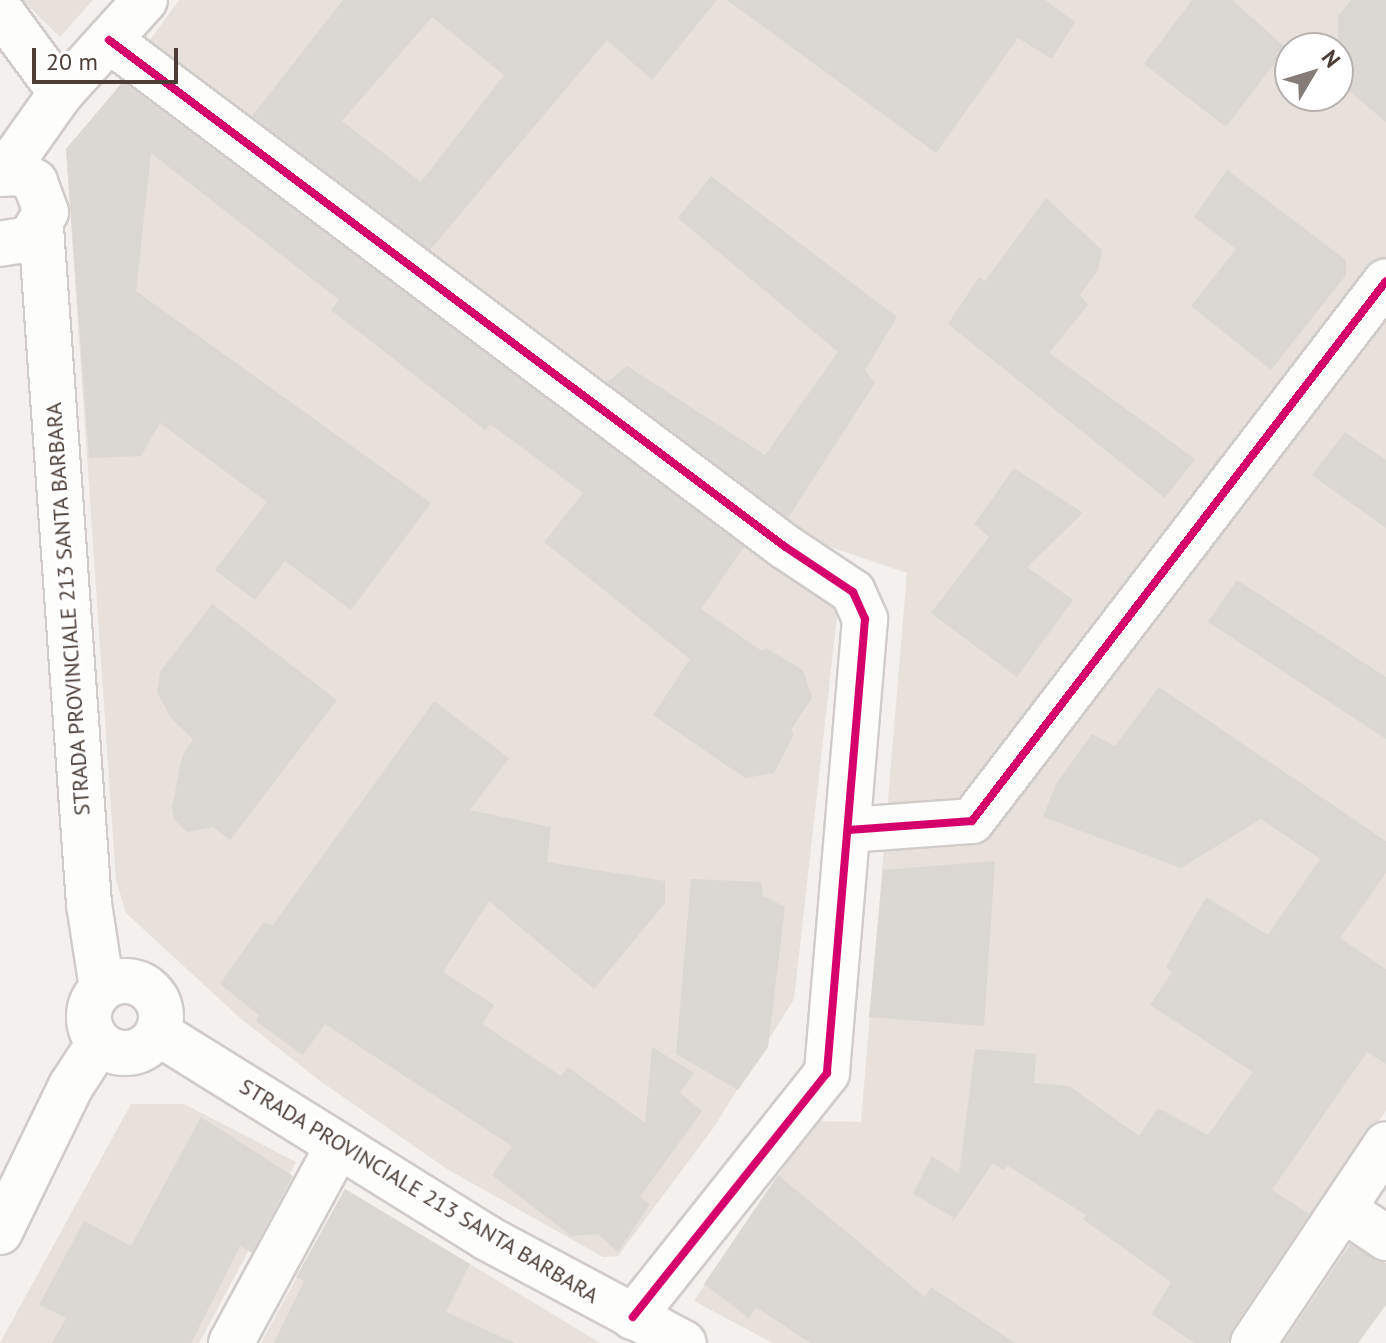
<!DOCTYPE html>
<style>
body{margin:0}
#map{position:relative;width:1386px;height:1343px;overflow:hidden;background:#f3f0ed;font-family:"PT Sans",sans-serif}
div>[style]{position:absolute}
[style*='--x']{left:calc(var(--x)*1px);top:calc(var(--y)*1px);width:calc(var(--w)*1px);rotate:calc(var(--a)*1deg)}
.residential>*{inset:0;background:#e8e0da}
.building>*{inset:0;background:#dbd7d3}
.roads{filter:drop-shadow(2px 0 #d0ccc9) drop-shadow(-2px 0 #d0ccc9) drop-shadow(0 2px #d0ccc9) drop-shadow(0 -2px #d0ccc9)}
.minor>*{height:44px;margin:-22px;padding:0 22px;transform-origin:22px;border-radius:22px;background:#fdfdfc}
.minor>.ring{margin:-22px;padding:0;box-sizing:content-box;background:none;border:44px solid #fdfdfc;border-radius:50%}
.tertiary>*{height:44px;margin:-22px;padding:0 22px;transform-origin:22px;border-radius:22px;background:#fdfdfc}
.cycleway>*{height:8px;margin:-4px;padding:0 4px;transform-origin:4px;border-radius:4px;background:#d6006c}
span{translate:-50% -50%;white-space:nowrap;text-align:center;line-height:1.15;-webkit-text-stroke:6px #fff;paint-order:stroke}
.street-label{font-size:22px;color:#4c3e37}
.north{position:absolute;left:1274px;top:32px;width:80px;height:80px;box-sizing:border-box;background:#fff;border:2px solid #b7b2af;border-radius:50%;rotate:52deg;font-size:22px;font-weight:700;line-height:32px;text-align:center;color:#4c3e37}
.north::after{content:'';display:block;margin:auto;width:28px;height:36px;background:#867c77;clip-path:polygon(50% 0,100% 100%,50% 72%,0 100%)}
.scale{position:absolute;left:32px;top:48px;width:146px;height:36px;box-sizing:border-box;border:4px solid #4c3e37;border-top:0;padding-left:10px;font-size:24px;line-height:28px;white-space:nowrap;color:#4c3e37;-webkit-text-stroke:6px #fff;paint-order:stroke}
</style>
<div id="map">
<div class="residential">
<div style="clip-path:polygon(22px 0,93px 0,60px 37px)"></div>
<div style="clip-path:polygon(evenodd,179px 0,1386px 0,1386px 1111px,1224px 1343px,773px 1343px,694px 1301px,815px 1121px,861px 1122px,907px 573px,780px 530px,145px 47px,179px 0,1290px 48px,1338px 48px,1338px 96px,1290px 96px,1290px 48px)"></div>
<div style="clip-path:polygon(131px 72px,829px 596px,837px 616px,794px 999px,714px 1127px,618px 1256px,603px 1257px,447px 1169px,320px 1081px,239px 1017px,126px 913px,116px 880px,66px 149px)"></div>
<div style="clip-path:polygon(131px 1104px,184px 1104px,296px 1162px,199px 1343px,0 1343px)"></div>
<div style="clip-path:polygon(345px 1189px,470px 1264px,600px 1343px,261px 1343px)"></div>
</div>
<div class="building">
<div style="clip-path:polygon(evenodd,343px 0,717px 0,652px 80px,607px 40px,430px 250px,252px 116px,343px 0,432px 17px,504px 75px,421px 182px,342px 121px,432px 17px)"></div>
<div style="clip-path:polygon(727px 0,1045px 0,1075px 22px,1052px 59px,1018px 38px,936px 153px)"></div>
<div style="clip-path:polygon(1192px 0,1232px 0,1286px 48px,1226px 127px,1144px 64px)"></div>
<div style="clip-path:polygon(1351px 0,1386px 0,1386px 122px,1338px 82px,1338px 16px)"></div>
<div style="clip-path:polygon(123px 82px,744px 547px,701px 609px,762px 651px,766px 648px,803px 670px,812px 698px,791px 730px,794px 734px,774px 773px,745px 778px,653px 715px,690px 659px,544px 542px,583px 493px,490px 424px,485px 430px,331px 310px,339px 300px,151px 153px,136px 291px,431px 503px,351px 610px,285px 561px,255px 600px,215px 570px,267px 502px,160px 423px,141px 456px,89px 458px,66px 149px)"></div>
<div style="clip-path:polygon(1227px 170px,1346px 260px,1346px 275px,1271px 370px,1191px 306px,1236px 249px,1194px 217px)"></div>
<div style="clip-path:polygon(711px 176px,897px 317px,865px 370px,875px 383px,788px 518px,607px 382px,627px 366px,765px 455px,838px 352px,678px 218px)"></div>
<div style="clip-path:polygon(1046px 198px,1102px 250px,1098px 270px,1080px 295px,1088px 305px,1049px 353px,1195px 459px,1165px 498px,948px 324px,979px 277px,985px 281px)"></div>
<div style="clip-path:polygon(1345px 432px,1386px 460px,1386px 528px,1312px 475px)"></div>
<div style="clip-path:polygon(1014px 468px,1083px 513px,1027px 567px,1073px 600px,1017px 677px,931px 613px,989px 537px,974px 524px)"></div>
<div style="clip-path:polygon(1237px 580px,1386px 677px,1386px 739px,1208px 622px)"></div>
<div style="clip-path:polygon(212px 604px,337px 700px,230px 840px,213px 827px,187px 832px,174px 820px,172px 807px,182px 757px,193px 739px,171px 718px,157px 692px,160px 672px)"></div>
<div style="clip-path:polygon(1159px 687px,1386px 841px,1386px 873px,1340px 938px,1386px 969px,1386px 1064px,1367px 1052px,1272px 1190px,1309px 1214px,1232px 1329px,1228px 1343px,1194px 1343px,1152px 1314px,1171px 1282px,1083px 1219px,1086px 1215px,1008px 1166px,1003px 1170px,993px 1163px,952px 1223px,953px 1217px,913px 1194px,932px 1156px,959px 1174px,975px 1049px,1036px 1054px,1034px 1083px,1069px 1086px,1139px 1136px,1158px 1108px,1208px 1135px,1253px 1072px,1150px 1005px,1172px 972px,1166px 967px,1206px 897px,1268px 935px,1320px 859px,1261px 819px,1181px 868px,1043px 817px,1056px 784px,1092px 734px,1115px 746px)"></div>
<div style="clip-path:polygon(434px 701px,509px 758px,470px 810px,551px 827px,547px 862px,665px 881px,665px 903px,594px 989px,489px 901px,443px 972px,494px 1005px,482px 1024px,561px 1076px,568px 1067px,645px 1123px,652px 1047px,694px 1073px,680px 1093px,702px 1111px,640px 1197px,650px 1204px,618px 1252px,598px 1234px,571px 1236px,492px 1175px,512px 1146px,325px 1024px,303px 1055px,256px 1021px,259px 1015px,220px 984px,263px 923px,273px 925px)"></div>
<div style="clip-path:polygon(995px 861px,984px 1026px,869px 1017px,883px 870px)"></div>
<div style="clip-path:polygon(691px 879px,761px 882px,763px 896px,785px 907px,768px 1047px,738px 1090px,676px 1054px)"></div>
<div style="clip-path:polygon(201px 1117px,293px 1176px,252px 1253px,240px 1246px,191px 1343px,52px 1343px,66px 1318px,39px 1305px,84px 1221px,131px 1246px)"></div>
<div style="clip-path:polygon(778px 1175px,925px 1297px,931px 1287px,1015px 1343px,810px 1343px,756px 1307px,749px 1318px,704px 1284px)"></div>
<div style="clip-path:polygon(345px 1189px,470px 1264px,446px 1312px,515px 1343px,274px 1343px,304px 1281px,296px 1277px)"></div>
<div style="clip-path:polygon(1350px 1244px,1386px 1263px,1386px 1305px,1358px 1343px,1283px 1343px)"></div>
</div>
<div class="roads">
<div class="minor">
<div style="--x:0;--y:10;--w:103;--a:53.7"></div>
<div style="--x:109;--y:40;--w:844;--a:36.86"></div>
<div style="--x:784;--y:546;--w:83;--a:33.7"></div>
<div style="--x:853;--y:592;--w:30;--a:66"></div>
<div style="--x:865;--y:619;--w:456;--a:94.8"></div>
<div style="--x:827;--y:1073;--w:312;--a:128.5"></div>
<div style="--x:41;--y:228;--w:678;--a:85.94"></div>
<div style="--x:89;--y:904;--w:85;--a:81.2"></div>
<div style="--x:849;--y:830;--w:123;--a:-4.2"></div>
<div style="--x:972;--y:821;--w:680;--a:-52.52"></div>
<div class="ring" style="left:89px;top:981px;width:28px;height:28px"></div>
<div style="--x:158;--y:1033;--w:388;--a:31.9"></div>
<div style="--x:487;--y:1238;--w:223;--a:28.1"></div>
<div style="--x:1343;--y:1209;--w:52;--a:34"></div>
<div style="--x:0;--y:1232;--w:162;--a:-64.1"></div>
<div style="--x:71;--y:1086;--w:51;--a:-56.9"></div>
<div style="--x:231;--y:1343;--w:222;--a:-61.5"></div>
<div style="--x:1253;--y:1343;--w:239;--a:-56.2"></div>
</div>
<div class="tertiary">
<div style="--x:5;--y:172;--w:97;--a:-54.7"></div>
<div style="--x:61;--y:93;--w:125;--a:-47.9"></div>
<div style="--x:0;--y:174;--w:21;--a:-3"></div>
<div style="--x:21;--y:173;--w:17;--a:33"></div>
<div style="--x:35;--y:182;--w:32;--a:70"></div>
<div style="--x:46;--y:212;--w:31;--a:121"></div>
<div style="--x:30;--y:239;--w:30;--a:171"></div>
</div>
</div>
<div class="cycleway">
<div style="--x:109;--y:40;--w:844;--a:36.86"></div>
<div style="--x:784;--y:546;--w:83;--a:33.7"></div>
<div style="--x:853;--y:592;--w:30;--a:66"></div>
<div style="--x:865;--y:619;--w:456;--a:94.8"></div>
<div style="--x:827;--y:1073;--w:312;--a:128.5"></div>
<div style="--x:849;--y:830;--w:123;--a:-4.2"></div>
<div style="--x:972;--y:821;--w:680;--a:-52.52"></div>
</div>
<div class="street-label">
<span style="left:68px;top:609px;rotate:-94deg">STRADA PROVINCIALE 213 SANTA BARBARA</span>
<span style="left:419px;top:1191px;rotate:31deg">STRADA PROVINCIALE 213 SANTA BARBARA</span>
</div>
<div class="north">N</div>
<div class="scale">20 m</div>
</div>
